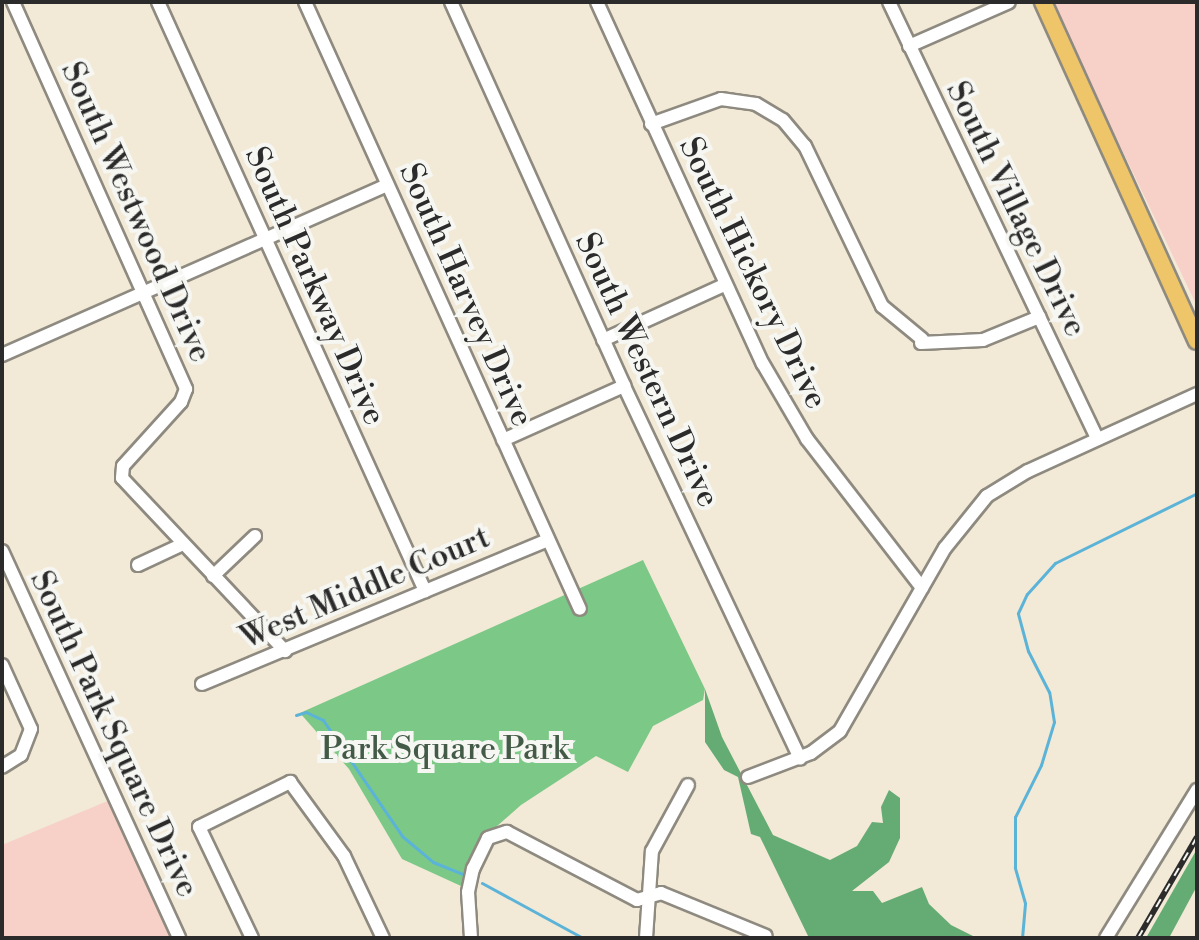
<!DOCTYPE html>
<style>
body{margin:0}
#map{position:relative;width:1199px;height:940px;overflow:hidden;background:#f2e9d6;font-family:"Libre Bodoni",serif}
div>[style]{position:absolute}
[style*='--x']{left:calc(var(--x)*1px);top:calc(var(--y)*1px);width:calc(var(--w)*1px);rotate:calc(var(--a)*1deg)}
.built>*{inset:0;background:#f7d1c7}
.green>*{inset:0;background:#7bc887}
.forest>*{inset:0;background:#64ac74}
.stream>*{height:3px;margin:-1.5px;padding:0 1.5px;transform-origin:1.5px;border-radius:1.5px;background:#5cb3d8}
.roads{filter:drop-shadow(2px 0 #8e8a80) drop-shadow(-2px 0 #8e8a80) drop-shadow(0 2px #8e8a80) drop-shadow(0 -2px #8e8a80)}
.minor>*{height:12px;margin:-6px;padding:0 6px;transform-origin:6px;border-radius:6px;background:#fff}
.major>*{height:16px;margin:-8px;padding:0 8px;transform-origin:8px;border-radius:8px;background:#eec569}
.rail>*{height:6px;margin-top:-3px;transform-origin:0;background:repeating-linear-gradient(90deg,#f6f6f2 0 9px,#2b2b2b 0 18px);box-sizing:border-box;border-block:2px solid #2b2b2b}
span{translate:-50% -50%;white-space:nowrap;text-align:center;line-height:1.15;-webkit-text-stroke:8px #f6f6f2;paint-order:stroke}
.street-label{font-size:32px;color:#2b2b2b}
.park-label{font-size:32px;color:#435a47}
.frame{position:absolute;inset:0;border:4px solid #2b2b2b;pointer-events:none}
</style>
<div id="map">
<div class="built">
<div style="clip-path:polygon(1051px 2px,1197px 2px,1197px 306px)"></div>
<div style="clip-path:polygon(110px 800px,173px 938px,2px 938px,2px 845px)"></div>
</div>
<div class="green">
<div style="clip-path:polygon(643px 560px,705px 689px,703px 700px,653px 726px,628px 772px,596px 756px,521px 805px,489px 833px,461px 886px,402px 859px,349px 769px,300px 713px)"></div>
</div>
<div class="forest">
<div style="clip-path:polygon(705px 689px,722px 737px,773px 835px,830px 860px,857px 846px,872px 822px,883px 823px,881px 807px,889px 790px,900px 798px,900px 838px,889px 862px,852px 891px,873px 891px,882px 903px,922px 887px,929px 904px,951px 925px,977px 938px,809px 938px,760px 837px,751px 834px,738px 777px,724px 770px,705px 742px)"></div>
<div style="clip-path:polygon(1197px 849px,1197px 886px,1169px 938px,1146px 938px)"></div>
</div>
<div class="stream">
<div style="--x:296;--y:715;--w:10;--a:-17"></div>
<div style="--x:306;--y:712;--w:19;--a:25"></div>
<div style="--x:323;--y:720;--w:140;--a:55.7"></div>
<div style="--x:402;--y:836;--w:40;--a:40"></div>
<div style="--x:433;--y:862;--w:31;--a:22"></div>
<div style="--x:482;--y:883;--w:115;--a:28.6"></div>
<div style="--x:1022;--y:938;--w:35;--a:-85"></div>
<div style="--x:1025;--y:903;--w:37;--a:-106"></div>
<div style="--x:1015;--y:867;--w:50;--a:-90"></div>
<div style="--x:1015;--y:817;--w:58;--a:-63.4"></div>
<div style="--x:1041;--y:765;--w:45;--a:-73.2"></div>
<div style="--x:1054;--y:722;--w:30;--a:-99"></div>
<div style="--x:1049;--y:692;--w:46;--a:-117.1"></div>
<div style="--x:1028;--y:651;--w:39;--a:-105"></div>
<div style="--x:1018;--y:613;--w:21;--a:-65"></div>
<div style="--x:1027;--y:594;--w:42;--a:-47.9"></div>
<div style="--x:1055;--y:563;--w:158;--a:-26.2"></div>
</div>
<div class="roads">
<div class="minor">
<div style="--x:13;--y:2;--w:424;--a:65.9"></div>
<div style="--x:186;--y:389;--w:14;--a:111"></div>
<div style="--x:181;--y:402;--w:86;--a:132.2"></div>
<div style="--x:123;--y:466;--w:12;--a:95"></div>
<div style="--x:122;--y:478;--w:238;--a:46.7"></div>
<div style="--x:158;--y:2;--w:647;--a:65.61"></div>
<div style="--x:305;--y:2;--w:666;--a:65.63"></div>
<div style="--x:451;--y:2;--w:421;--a:65.7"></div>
<div style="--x:624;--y:386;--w:412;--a:64.7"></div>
<div style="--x:597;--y:2;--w:398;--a:65.4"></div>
<div style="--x:763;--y:364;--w:87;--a:59.6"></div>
<div style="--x:807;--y:439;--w:188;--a:52.3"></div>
<div style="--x:889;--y:2;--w:484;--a:64.5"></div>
<div style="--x:909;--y:46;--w:109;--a:-23.7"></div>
<div style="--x:651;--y:124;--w:74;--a:-19.7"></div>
<div style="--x:721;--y:99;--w:35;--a:8"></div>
<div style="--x:756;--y:104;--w:31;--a:31"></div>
<div style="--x:783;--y:120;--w:34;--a:50"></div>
<div style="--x:805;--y:146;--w:178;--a:64.3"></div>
<div style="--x:882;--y:306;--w:52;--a:39.5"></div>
<div style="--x:603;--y:340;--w:133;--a:-24.4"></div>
<div style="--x:921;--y:343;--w:62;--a:-2.8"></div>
<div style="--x:983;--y:340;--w:61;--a:-22.3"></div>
<div style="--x:2;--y:355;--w:421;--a:-23.8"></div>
<div style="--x:503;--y:440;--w:133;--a:-24.1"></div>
<div style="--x:2;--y:551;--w:426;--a:65.4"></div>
<div style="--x:138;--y:565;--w:50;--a:-25"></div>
<div style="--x:213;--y:576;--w:58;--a:-43.6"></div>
<div style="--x:2;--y:665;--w:70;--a:65.6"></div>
<div style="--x:31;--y:729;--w:28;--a:111"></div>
<div style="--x:21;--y:755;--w:22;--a:148"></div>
<div style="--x:202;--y:684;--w:375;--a:-22.6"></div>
<div style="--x:748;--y:777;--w:67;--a:-20.9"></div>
<div style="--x:811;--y:753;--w:36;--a:-37"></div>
<div style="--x:840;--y:731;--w:211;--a:-60.2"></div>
<div style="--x:945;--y:548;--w:67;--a:-51.1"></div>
<div style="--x:987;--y:496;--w:48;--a:-31.4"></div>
<div style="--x:1028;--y:471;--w:186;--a:-24.5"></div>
<div style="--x:252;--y:938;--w:123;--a:-115.5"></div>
<div style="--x:199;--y:827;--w:102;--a:-26.3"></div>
<div style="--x:290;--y:782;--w:92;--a:53.9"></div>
<div style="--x:344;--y:856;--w:91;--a:64.6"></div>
<div style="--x:471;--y:938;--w:46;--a:-93.7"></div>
<div style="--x:468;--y:892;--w:24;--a:-78"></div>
<div style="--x:473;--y:869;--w:34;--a:-64"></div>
<div style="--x:488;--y:838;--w:20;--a:-18"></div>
<div style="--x:507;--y:832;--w:147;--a:27.6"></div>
<div style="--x:637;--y:900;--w:25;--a:-16"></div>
<div style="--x:661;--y:893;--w:113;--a:22.3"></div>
<div style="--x:646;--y:938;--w:87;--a:-86.1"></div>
<div style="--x:652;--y:851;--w:75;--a:-61.4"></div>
<div style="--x:1106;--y:938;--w:174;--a:-58.4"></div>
</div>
<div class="major">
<div style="--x:1043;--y:2;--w:372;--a:65.6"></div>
</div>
</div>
<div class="rail">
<div style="--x:1138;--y:938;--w:117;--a:-59.7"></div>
</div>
<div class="street-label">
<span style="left:1016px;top:209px;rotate:64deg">South Village Drive</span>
<span style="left:136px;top:212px;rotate:66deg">South Westwood Drive</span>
<span style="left:753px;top:273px;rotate:64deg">South Hickory Drive</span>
<span style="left:315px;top:286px;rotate:66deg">South Parkway Drive</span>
<span style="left:466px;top:295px;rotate:66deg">South Harvey Drive</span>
<span style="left:647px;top:370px;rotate:65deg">South Western Drive</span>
<span style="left:365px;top:588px;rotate:-23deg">West Middle Court</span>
<span style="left:114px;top:734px;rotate:65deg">South Park Square Drive</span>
</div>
<div class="park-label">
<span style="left:445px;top:749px">Park Square Park</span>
</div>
<div class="frame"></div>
</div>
